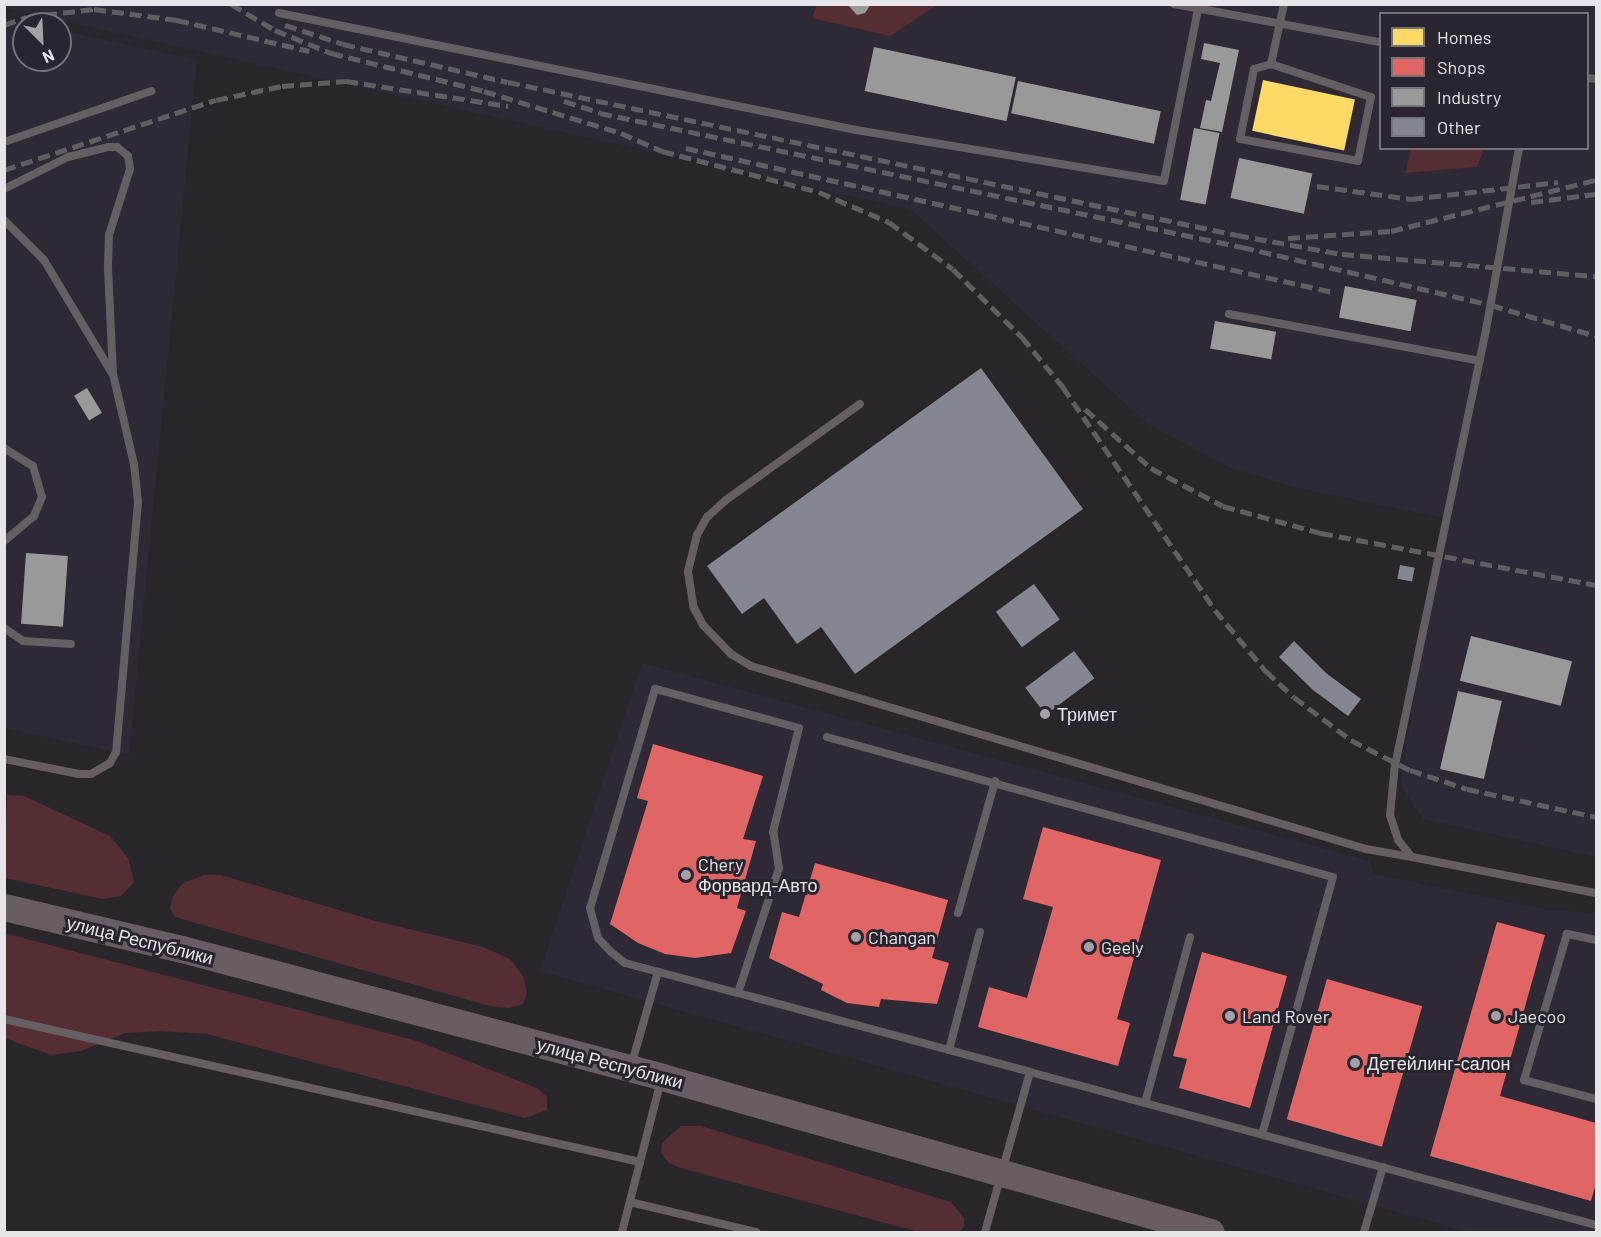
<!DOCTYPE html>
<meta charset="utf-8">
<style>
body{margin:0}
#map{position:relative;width:1601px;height:1237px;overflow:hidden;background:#29262b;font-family:Barlow,sans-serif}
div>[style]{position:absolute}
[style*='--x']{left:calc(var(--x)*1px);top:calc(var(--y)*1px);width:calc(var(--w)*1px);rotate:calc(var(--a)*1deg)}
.built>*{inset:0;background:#2f2835}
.green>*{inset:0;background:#552e33}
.homes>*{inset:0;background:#ffd966;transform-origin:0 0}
.shops>*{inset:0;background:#e06666;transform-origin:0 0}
.industry>*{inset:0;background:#999;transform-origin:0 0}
.building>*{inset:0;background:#868691;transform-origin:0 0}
.lane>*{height:8px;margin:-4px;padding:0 4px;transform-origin:4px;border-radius:4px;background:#655e63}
.primary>*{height:27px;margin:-13.5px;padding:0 13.5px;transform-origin:13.5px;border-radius:13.5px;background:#675e65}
.rail>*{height:4.5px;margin-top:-2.25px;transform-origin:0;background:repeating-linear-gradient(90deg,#625d62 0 12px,transparent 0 18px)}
.dots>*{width:16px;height:16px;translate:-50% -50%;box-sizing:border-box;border:3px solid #29242d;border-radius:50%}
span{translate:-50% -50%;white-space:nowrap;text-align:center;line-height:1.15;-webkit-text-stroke:6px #29242d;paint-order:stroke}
.poi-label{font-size:18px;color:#e7e4ea}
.left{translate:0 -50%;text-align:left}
.street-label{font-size:18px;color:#e7e4ea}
.frame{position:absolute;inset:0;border:6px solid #e7e4ea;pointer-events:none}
.legend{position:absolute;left:1379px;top:12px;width:210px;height:138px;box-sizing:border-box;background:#29242d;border:2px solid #757179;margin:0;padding:8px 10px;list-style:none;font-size:18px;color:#e7e4ea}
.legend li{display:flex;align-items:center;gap:12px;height:30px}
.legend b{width:30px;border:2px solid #757179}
.north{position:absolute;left:12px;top:12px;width:60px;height:60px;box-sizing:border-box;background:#29242d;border:2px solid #757179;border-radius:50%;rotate:156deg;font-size:16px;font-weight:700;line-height:24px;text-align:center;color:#e7e4ea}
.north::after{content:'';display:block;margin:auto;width:21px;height:27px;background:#a4a2a7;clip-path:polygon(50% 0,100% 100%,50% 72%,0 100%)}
</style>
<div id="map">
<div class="built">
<div style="clip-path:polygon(evenodd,5px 4px,1596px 5px,1596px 857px,1423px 819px,1400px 784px,1444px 518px,1294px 487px,1228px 467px,1148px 424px,910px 209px,5px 8px,5px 4px,1380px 14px,1588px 14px,1588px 148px,1380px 148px,1380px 14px)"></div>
<div style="clip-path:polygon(4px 18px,34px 24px,24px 24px,24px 60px,60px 60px,60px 30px,197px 60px,129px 755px,5px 728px)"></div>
<div style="clip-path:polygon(642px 663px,1370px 861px,1374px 874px,1547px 910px,1596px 913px,1596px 1232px,1469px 1232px,540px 971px)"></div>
</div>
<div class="green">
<div style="clip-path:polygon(817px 5px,937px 5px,890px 36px,812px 18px)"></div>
<div style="clip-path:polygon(1412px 148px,1484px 148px,1484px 149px,1477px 167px,1405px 173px)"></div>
<div style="clip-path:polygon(7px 795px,24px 796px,110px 836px,128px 858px,134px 882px,121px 896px,103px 899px,5px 878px)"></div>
<div style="clip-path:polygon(204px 875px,221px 875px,372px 920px,483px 947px,510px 959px,523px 976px,527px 993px,523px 1004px,509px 1008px,490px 1006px,175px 917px,170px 908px,173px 896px,183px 883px)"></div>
<div style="clip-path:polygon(4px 933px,417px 1041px,537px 1088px,547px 1097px,547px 1110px,525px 1118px,207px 1034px,161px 1031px,125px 1033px,81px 1051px,51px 1055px,5px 1038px)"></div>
<div style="clip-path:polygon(681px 1126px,701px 1126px,951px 1202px,964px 1218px,964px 1226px,960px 1232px,919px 1232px,681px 1168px,669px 1163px,661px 1153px,662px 1143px)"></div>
</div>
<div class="homes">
<div style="left:1263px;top:80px;width:94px;height:52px;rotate:12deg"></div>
</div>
<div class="shops">
<div style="clip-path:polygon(653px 744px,763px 776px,743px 839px,756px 841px,737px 908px,746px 911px,731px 953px,695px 958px,665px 954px,638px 943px,610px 924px,648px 801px,637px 798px)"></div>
<div style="clip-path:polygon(1043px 827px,1161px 860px,1117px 1019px,1130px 1023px,1118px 1066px,978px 1027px,989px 987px,1027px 998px,1053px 907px,1023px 899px)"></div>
<div style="clip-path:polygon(815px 863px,948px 900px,932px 958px,949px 963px,937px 1004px,881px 999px,879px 1007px,847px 1003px,821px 990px,823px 984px,769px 958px,782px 912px,799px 917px)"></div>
<div style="clip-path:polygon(1497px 922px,1545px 935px,1500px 1096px,1596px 1123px,1596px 1183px,1591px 1201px,1430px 1156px)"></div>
<div style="clip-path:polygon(1202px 952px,1287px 976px,1250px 1108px,1179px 1088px,1187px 1059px,1173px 1056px)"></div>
<div style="left:1327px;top:979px;width:99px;height:146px;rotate:16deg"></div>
</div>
<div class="industry">
<div style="clip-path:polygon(847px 4px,871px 4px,865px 13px,857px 15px)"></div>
<div style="clip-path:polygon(1204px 43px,1239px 50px,1222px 132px,1200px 128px,1206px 100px,1211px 101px,1220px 63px,1201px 59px)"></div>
<div style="left:874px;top:47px;width:145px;height:45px;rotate:12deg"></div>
<div style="left:1018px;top:81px;width:146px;height:33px;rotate:12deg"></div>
<div style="left:1194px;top:128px;width:26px;height:73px;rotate:11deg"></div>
<div style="left:1239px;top:158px;width:75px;height:41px;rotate:12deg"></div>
<div style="left:1345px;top:286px;width:73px;height:32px;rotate:11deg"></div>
<div style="left:1215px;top:321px;width:62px;height:28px;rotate:10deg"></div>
<div style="left:87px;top:388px;width:29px;height:15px;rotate:59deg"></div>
<div style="left:26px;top:553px;width:42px;height:71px;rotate:4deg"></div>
<div style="left:1471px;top:636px;width:104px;height:46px;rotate:14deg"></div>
<div style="left:1458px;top:691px;width:45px;height:80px;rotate:13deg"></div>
</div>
<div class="building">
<div style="clip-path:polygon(981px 368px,1083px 509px,855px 674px,821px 627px,797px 644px,764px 598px,742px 614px,707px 566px)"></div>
<div style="left:1400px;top:565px;width:15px;height:14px;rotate:11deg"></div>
<div style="left:1034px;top:584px;width:44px;height:47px;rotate:54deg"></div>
<div style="clip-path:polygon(1294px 641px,1326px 673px,1361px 699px,1348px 716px,1313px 690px,1279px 657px)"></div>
<div style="left:1074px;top:651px;width:34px;height:61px;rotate:53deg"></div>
</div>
<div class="lane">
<div style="--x:1174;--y:4;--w:209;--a:10.5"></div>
<div style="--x:279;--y:13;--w:589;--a:11.46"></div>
<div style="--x:856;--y:130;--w:312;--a:9.4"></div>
<div style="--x:1164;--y:181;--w:175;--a:-78.8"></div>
<div style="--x:1271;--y:64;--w:105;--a:18.3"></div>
<div style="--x:1371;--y:97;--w:65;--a:101.5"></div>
<div style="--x:1358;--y:161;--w:120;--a:-169.4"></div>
<div style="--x:1240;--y:139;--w:71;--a:-78.7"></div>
<div style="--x:1254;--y:69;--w:18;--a:-16"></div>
<div style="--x:1271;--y:64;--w:61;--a:-77.8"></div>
<div style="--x:1588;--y:78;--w:8;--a:7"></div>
<div style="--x:4;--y:142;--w:156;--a:-19.1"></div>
<div style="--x:1519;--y:148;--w:185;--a:100.3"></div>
<div style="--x:1486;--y:330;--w:443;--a:101.8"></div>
<div style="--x:1395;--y:764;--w:51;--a:95.6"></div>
<div style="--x:1390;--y:815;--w:26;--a:72"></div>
<div style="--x:1398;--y:840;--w:22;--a:51"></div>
<div style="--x:1412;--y:857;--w:187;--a:11.1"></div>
<div style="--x:4;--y:189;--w:72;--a:-26.6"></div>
<div style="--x:68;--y:157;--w:41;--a:-14"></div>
<div style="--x:108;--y:147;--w:9;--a:0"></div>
<div style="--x:117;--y:147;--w:14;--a:39"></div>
<div style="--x:128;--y:156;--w:13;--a:81"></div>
<div style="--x:130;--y:169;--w:69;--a:107.7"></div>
<div style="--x:109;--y:235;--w:33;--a:92"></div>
<div style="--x:108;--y:268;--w:106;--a:87.3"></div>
<div style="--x:113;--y:374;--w:92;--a:76.9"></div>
<div style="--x:134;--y:464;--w:38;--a:84"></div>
<div style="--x:138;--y:502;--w:251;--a:95"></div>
<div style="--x:116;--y:752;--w:13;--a:119"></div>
<div style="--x:110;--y:763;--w:22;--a:150"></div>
<div style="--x:91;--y:774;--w:12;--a:180"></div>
<div style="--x:79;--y:774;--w:76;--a:-168.7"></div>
<div style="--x:4;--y:220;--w:57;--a:45"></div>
<div style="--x:44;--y:260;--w:132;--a:59"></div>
<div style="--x:1229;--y:314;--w:255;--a:10.6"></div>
<div style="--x:860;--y:404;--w:165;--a:144.4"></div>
<div style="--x:726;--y:500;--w:25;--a:138"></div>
<div style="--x:707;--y:517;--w:21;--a:119"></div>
<div style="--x:697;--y:535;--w:38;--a:104"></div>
<div style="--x:688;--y:572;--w:36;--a:81"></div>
<div style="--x:694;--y:608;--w:19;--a:62"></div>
<div style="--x:703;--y:625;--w:40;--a:46"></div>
<div style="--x:731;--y:654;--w:23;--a:31"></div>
<div style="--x:751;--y:666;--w:642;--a:16.57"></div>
<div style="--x:1366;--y:849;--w:47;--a:9.9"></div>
<div style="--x:4;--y:448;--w:34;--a:32"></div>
<div style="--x:33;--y:466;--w:32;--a:74"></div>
<div style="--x:42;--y:497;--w:21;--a:113"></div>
<div style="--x:34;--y:516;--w:39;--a:140"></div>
<div style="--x:4;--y:628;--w:23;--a:34"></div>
<div style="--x:23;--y:641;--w:48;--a:3.6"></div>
<div style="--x:827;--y:737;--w:525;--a:15.47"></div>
<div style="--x:1333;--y:877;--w:267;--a:105.4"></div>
<div style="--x:958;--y:913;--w:137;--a:-74.3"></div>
<div style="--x:1596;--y:940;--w:30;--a:-168"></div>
<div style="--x:1567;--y:934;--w:152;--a:106.4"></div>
<div style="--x:1524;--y:1080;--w:74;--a:14.8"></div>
<div style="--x:738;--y:993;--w:132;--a:-71.8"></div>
<div style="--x:779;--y:868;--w:36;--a:-99"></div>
<div style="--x:773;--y:832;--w:107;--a:-76"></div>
<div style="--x:799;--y:728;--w:149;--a:-164.8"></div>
<div style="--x:655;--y:689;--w:228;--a:106.5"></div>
<div style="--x:590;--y:908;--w:31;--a:75"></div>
<div style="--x:598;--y:938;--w:18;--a:47"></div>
<div style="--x:610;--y:951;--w:19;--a:39"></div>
<div style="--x:625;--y:963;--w:117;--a:14.9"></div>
<div style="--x:738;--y:993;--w:302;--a:15.1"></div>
<div style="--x:4;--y:1019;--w:652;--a:12.67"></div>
<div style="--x:949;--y:1050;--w:122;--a:-75.3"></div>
<div style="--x:631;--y:1066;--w:98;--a:-74"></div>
<div style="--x:1145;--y:1103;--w:172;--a:-74.8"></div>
<div style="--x:630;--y:1202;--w:130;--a:13.4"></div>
<div style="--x:622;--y:1232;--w:157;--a:-75.6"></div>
<div style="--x:985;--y:1232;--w:166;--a:-74.3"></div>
<div style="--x:1030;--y:1072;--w:586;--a:15.13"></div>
<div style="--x:1364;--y:1232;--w:68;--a:-73.7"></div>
</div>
<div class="primary">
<div style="--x:4;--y:907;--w:183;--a:13.3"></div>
<div style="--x:182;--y:949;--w:497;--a:14.9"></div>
<div style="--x:662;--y:1077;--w:570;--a:15.77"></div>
</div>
<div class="rail">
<div style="--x:231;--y:4;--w:51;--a:30.6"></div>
<div style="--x:275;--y:30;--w:61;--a:22.3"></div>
<div style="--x:331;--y:53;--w:158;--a:13.9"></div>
<div style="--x:484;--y:91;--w:143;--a:17"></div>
<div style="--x:621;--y:133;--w:45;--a:23.7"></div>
<div style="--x:662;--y:151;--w:162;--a:14.6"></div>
<div style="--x:819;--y:192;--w:76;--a:23.2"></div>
<div style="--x:889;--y:222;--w:79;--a:36.3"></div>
<div style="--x:953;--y:269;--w:97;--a:44.6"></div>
<div style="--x:1022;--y:337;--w:65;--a:50.6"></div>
<div style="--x:1063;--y:387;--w:270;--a:55.7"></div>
<div style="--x:1215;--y:610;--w:80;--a:50.1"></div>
<div style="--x:1266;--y:671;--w:38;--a:43"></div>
<div style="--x:1294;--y:697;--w:71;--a:37"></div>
<div style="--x:1351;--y:740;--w:66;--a:27"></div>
<div style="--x:1410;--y:770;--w:60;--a:18.4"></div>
<div style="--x:1467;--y:789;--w:132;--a:12.2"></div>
<div style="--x:4;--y:25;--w:24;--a:-19"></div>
<div style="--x:27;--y:17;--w:67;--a:-6.8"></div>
<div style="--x:94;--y:9;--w:84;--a:7.5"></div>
<div style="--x:177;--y:20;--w:136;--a:13.2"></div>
<div style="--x:285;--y:25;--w:61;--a:18.1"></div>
<div style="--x:343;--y:44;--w:169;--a:13"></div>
<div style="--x:508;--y:82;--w:745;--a:11.85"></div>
<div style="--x:1237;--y:235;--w:107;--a:10.3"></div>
<div style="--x:1342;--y:254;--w:255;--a:5"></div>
<div style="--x:564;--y:101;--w:38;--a:18"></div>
<div style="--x:600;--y:113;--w:656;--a:11.79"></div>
<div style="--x:1242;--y:247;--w:256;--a:13.1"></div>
<div style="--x:1491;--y:305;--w:109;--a:16.4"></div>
<div style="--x:686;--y:148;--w:663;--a:12.55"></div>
<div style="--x:4;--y:170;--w:223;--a:-18.3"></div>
<div style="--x:216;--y:100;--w:67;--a:-12"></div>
<div style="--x:282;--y:86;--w:64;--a:-4.5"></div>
<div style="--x:346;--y:81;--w:164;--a:8.8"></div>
<div style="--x:1317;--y:186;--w:95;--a:7.9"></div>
<div style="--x:1411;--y:199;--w:148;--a:-6.6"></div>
<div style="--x:1531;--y:202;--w:65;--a:-7"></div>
<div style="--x:1288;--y:238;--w:103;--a:-3.9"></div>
<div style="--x:1391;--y:231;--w:211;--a:-14"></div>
<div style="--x:1085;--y:409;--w:89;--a:41.8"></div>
<div style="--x:1151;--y:468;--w:81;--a:27.8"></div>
<div style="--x:1223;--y:506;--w:102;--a:15.4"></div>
<div style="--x:1321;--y:533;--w:280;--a:10.7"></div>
</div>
<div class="dots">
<div style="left:1045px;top:714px;background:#a4a2a7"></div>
<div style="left:686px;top:875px;background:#a4a2a7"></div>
<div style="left:856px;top:937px;background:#a4a2a7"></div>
<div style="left:1089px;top:947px;background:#a4a2a7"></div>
<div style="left:1230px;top:1016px;background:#a4a2a7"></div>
<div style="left:1496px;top:1016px;background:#a4a2a7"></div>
<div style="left:1355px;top:1063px;background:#a4a2a7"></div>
</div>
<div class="poi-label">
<span class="left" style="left:1057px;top:714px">Тримет</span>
<span class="left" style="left:698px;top:875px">Chery<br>Форвард-Авто</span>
<span class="left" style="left:868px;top:937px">Changan</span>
<span class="left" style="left:1101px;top:947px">Geely</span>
<span class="left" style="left:1242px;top:1016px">Land Rover</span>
<span class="left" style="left:1508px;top:1016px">Jaecoo</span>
<span class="left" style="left:1367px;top:1063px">Детейлинг-салон</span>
</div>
<div class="street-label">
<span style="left:140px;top:940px;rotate:14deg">улица Республики</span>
<span style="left:610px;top:1063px;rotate:15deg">улица Республики</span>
</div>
<div class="frame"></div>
<ul class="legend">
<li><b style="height:16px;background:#ffd966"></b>Homes</li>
<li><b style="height:16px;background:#e06666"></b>Shops</li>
<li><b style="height:16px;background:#999"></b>Industry</li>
<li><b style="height:16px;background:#868691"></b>Other</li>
</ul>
<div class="north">N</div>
</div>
